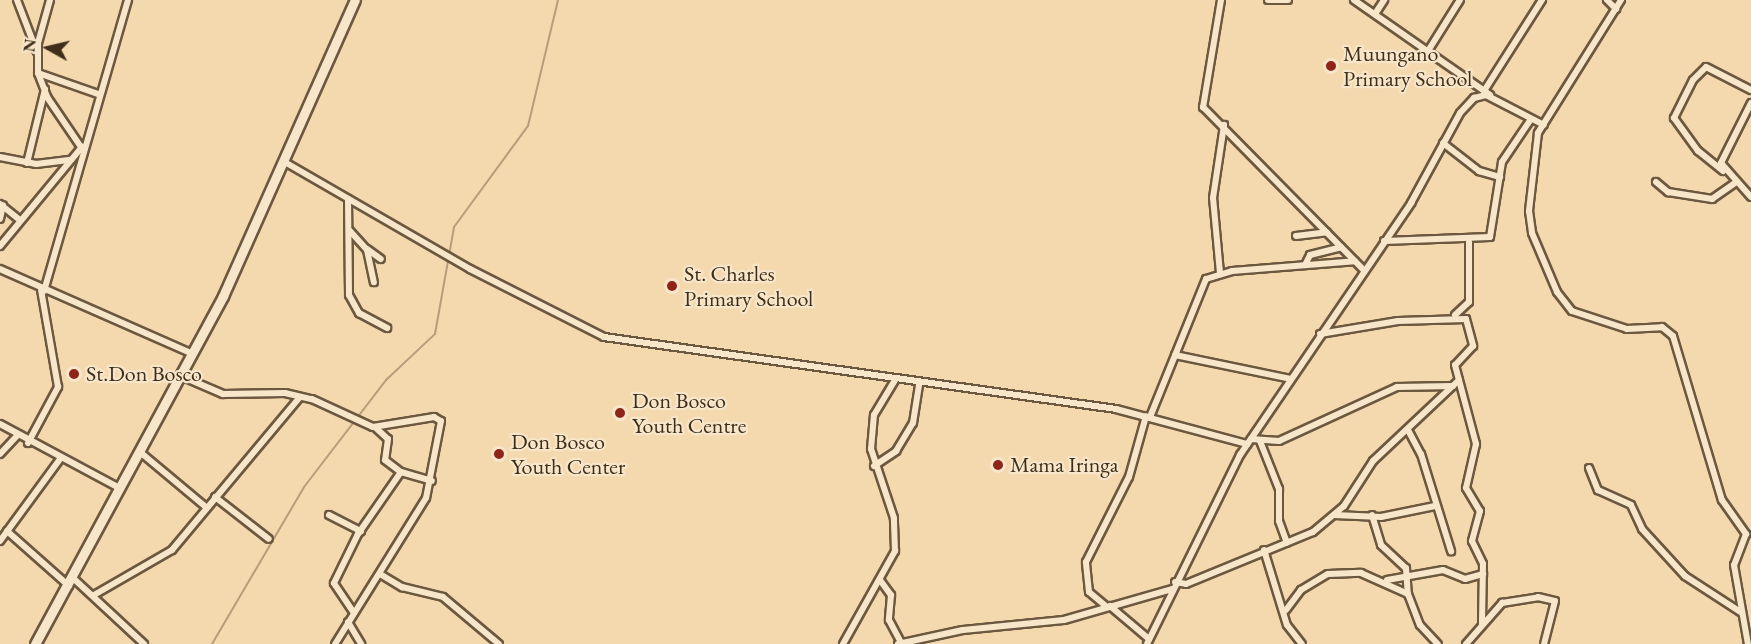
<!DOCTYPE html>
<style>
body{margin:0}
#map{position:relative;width:1751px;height:644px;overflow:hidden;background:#f4d8ae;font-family:"EB Garamond",serif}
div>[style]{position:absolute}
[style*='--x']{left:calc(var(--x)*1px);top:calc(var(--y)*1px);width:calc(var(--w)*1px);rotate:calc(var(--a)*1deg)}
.stream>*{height:2px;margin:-1px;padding:0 1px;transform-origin:1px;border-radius:1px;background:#b69e7c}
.roads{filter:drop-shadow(2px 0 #6c583f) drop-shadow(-2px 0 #6c583f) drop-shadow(0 2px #6c583f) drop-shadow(0 -2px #6c583f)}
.street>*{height:6px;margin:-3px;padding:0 3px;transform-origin:3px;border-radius:3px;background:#f8e6ca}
.secondary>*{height:9px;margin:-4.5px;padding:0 4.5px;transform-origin:4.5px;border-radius:4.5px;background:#f8e6ca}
.dots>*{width:16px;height:16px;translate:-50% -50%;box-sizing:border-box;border:3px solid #f8e6ca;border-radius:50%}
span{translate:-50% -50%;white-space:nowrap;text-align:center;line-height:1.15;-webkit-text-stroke:4.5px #f8e6ca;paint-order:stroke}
.poi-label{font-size:22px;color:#3e2e1a}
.left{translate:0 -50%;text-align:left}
.north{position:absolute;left:18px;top:18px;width:60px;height:60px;-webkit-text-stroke:4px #f8e6ca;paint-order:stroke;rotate:278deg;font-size:16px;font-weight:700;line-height:24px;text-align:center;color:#3e2e1a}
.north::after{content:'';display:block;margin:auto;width:21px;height:27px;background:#3e2e1a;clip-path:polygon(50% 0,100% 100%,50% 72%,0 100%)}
</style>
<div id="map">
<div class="stream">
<div style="--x:212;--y:644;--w:182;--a:-59.6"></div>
<div style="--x:304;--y:487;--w:135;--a:-52.5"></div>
<div style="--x:386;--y:380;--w:67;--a:-43.2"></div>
<div style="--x:435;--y:334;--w:109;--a:-79.9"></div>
<div style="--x:454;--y:227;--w:125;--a:-53.8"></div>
<div style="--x:528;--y:126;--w:130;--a:-76.6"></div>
</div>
<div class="roads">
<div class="street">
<div style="--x:17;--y:0;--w:56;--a:69"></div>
<div style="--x:50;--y:0;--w:45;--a:105.6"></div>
<div style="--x:38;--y:43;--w:30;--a:90"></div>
<div style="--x:38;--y:73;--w:26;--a:69"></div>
<div style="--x:47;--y:97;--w:60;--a:55.8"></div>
<div style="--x:1221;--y:0;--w:109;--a:99.5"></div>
<div style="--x:1203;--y:107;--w:228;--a:45.4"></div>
<div style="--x:1268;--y:0;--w:20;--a:0"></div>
<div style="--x:1354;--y:0;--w:166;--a:34.9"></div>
<div style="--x:1607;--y:0;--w:13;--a:45"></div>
<div style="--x:1621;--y:0;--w:157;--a:122"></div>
<div style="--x:1538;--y:133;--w:79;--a:96.6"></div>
<div style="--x:1529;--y:211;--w:22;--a:82"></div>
<div style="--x:1532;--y:233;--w:64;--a:67"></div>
<div style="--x:1557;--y:292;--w:24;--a:52"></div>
<div style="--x:1572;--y:311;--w:58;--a:18.1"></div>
<div style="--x:1627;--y:329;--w:35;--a:-3"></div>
<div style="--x:1662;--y:327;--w:14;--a:39"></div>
<div style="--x:1673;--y:336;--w:171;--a:73.4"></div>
<div style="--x:1722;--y:500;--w:42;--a:54.8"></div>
<div style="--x:1746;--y:534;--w:33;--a:111"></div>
<div style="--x:1734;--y:565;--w:80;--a:80"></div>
<div style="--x:1375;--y:14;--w:17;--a:-57"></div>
<div style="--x:1428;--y:51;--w:60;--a:-57.9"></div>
<div style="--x:38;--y:73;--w:64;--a:19.3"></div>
<div style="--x:1484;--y:91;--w:108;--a:-57.5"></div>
<div style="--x:1751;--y:103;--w:67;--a:116.6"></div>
<div style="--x:1721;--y:163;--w:45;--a:48.6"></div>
<div style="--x:1443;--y:143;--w:46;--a:37.9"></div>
<div style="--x:1479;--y:171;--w:22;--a:16"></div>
<div style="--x:0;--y:157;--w:37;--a:11"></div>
<div style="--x:36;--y:164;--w:35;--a:-7"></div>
<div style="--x:283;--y:161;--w:216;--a:30"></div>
<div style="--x:470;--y:269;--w:150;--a:26.9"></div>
<div style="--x:604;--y:337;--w:517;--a:8"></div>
<div style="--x:1116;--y:409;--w:136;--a:15"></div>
<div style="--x:27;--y:163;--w:76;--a:-76.3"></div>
<div style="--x:1723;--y:171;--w:32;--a:-141"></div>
<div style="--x:1698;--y:151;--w:41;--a:-126"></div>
<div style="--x:1674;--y:118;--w:42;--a:-63.4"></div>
<div style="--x:1693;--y:80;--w:18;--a:-45"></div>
<div style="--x:1706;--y:67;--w:51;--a:27.1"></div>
<div style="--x:1656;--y:182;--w:16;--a:40"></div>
<div style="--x:1668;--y:192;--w:45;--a:9"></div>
<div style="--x:1712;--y:199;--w:28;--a:-35"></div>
<div style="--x:348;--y:199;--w:96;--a:89.4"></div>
<div style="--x:349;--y:295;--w:21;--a:61"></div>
<div style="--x:359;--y:313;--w:32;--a:28"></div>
<div style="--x:0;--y:204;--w:26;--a:39"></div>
<div style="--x:0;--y:219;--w:14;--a:-78"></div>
<div style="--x:350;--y:231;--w:25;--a:48"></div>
<div style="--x:367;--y:250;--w:33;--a:78"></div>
<div style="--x:1296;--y:236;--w:31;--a:-7"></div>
<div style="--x:1384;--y:241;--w:106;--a:-2.2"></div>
<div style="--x:1490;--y:237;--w:76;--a:-80.9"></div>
<div style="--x:1502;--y:162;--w:52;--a:-56"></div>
<div style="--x:0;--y:246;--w:129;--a:-50.4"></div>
<div style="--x:367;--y:249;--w:17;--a:36"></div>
<div style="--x:1305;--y:265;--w:11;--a:-63"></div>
<div style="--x:1310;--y:255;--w:32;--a:-14"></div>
<div style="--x:0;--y:269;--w:211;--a:23.8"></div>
<div style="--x:1220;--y:273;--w:75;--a:-95.3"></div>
<div style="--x:1213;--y:198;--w:74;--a:-81.4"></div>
<div style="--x:44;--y:291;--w:303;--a:-73.9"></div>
<div style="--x:1455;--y:315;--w:19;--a:-43"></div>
<div style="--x:1469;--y:302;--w:60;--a:-90"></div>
<div style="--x:1320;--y:334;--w:79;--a:-9.5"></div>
<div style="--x:1398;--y:321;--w:68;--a:-1.7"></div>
<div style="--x:1466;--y:319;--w:28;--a:75"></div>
<div style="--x:1473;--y:346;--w:26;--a:133"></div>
<div style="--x:1455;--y:365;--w:82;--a:75.1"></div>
<div style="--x:1476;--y:444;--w:45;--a:102.8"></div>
<div style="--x:1466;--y:488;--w:27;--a:59"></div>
<div style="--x:1480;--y:511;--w:31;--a:105"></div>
<div style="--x:1472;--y:541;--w:25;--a:64"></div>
<div style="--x:1483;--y:564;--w:60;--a:91"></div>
<div style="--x:1175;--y:355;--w:118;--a:11.7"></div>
<div style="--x:181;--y:376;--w:46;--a:23.2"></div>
<div style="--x:223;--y:394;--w:62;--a:-0.9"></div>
<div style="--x:285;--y:393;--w:28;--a:13"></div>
<div style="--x:312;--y:399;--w:67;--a:24.7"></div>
<div style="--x:373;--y:427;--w:62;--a:-9.3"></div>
<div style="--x:434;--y:417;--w:8;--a:30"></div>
<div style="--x:441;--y:421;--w:78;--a:101"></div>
<div style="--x:426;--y:498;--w:172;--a:121.9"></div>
<div style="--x:1150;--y:417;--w:149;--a:-67.9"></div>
<div style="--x:1206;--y:279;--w:27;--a:-17"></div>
<div style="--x:1232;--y:271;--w:123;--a:-4.6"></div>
<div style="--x:0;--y:424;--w:137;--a:28.2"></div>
<div style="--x:376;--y:428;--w:16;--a:43"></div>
<div style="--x:388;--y:439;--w:21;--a:98"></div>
<div style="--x:385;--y:460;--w:20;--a:37"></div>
<div style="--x:1408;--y:430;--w:27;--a:62"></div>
<div style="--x:1421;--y:454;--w:102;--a:72.8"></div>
<div style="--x:1251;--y:439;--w:28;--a:4"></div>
<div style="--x:1279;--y:441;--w:130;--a:-24.6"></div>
<div style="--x:1397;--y:387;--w:56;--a:-1"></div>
<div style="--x:1260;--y:441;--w:52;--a:68.4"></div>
<div style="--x:1279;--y:489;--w:32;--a:90"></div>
<div style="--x:1279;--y:521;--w:23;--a:70"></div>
<div style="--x:28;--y:443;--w:64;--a:-61.8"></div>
<div style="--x:58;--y:387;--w:98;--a:-99.9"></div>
<div style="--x:140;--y:452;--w:87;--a:39.9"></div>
<div style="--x:0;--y:454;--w:25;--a:-47"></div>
<div style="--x:874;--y:466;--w:27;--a:-34"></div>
<div style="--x:896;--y:451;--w:33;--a:-59"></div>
<div style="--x:913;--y:423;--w:39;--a:-81"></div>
<div style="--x:1589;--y:468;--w:24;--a:68"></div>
<div style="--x:1598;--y:490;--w:36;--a:24"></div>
<div style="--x:1631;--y:505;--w:26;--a:65"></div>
<div style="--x:1642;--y:529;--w:64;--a:47.5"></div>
<div style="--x:1685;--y:576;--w:68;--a:33"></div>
<div style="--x:215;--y:497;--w:68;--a:37.9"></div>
<div style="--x:329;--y:515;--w:36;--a:27"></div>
<div style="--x:1334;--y:515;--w:47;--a:2.4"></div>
<div style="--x:1381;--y:517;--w:55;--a:-11.5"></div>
<div style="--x:1372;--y:515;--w:31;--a:73"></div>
<div style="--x:1381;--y:545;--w:34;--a:43"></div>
<div style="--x:1406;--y:568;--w:26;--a:86"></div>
<div style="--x:7;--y:531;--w:83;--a:41.6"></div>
<div style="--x:0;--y:541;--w:102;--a:-53.8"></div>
<div style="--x:1264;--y:550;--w:78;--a:73"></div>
<div style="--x:1287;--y:625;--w:24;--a:52"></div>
<div style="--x:380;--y:574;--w:26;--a:31"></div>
<div style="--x:402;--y:587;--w:42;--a:13.7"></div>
<div style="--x:443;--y:597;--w:73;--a:40"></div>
<div style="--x:73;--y:578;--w:97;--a:42.9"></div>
<div style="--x:880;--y:580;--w:19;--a:54"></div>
<div style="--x:891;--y:595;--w:25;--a:95"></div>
<div style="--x:889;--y:620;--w:26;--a:62"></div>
<div style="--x:1387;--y:580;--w:57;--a:-10.1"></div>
<div style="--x:1443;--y:570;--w:24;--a:22"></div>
<div style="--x:1465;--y:579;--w:19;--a:-16"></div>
<div style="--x:1175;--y:582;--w:11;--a:10"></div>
<div style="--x:1186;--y:584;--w:137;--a:-22.3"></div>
<div style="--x:1313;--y:532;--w:40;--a:-40"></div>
<div style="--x:1344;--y:506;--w:54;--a:-57.2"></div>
<div style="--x:1373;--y:461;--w:118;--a:-43.3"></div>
<div style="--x:94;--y:595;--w:90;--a:-30"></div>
<div style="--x:172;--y:550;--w:199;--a:-50.1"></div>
<div style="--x:1110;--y:606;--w:51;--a:40.2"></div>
<div style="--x:1107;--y:607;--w:23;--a:-140"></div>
<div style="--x:1089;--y:592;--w:30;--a:-96"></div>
<div style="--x:1086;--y:562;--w:95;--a:-63.2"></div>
<div style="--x:1129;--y:477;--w:63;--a:-74.4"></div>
<div style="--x:1286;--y:610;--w:25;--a:-53"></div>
<div style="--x:1301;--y:590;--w:31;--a:-31"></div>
<div style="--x:1328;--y:574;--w:33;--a:-2"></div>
<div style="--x:1361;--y:573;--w:51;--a:24.1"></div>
<div style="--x:1408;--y:594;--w:33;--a:69"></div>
<div style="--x:1420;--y:625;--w:26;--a:47"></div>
<div style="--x:354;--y:613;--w:36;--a:-124"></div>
<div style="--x:334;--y:583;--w:55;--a:-63.9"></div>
<div style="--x:358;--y:534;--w:75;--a:-55.3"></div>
<div style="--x:401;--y:472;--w:32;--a:16"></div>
<div style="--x:348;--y:622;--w:26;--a:59"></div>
<div style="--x:843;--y:644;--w:107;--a:-60.8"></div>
<div style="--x:895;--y:551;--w:33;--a:-92"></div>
<div style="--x:894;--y:518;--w:73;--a:-108.4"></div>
<div style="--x:871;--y:449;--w:34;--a:-85"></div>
<div style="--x:874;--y:415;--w:41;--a:-59"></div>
<div style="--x:898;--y:644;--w:66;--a:-12.2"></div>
<div style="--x:963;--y:630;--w:101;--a:-5.7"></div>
<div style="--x:1064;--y:620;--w:112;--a:-16"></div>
<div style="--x:1147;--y:644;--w:211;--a:-63.8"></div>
<div style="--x:1240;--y:455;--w:305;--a:-55.8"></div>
<div style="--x:1411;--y:203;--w:102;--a:-61.4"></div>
<div style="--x:1460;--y:113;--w:21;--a:-47"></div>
<div style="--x:1474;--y:98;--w:12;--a:-14"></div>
<div style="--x:1486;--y:95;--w:65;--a:27.3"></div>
<div style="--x:1466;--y:644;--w:55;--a:-48.7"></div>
<div style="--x:1502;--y:603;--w:36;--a:-9"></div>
<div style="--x:1538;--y:597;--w:17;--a:13"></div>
<div style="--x:1555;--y:601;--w:44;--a:104.3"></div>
</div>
<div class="secondary">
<div style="--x:35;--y:644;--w:396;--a:-61.6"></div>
<div style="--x:223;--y:296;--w:324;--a:-66"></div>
</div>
</div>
<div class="dots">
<div style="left:1331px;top:66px;background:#8f2418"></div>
<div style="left:672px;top:286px;background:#8f2418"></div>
<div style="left:74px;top:374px;background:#8f2418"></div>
<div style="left:620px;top:413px;background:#8f2418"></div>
<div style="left:499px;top:454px;background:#8f2418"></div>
<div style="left:998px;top:465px;background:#8f2418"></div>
</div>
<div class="poi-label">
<span class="left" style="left:1343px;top:66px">Muungano<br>Primary School</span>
<span class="left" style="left:684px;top:286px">St. Charles<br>Primary School</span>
<span class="left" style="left:86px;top:374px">St.Don Bosco</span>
<span class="left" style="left:632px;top:413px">Don Bosco<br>Youth Centre</span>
<span class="left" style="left:511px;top:454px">Don Bosco<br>Youth Center</span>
<span class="left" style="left:1010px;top:465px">Mama Iringa</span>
</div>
<div class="north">N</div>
</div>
